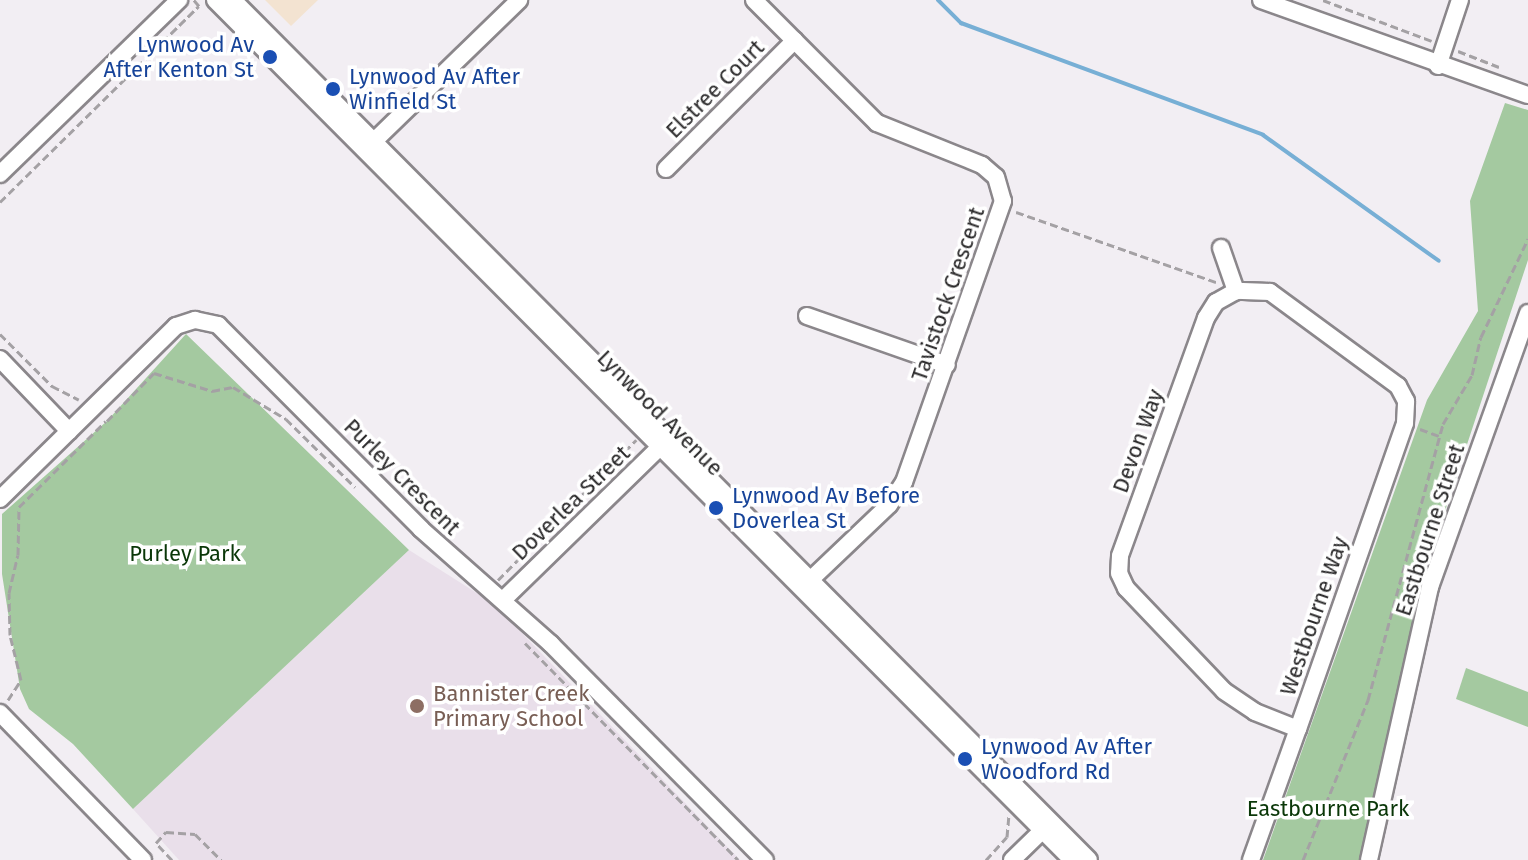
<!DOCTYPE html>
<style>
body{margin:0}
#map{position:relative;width:1528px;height:860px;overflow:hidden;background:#f2eef3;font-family:"Fira Sans",sans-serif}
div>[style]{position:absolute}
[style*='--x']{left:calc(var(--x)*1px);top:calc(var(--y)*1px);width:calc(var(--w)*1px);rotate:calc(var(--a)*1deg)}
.commercial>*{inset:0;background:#f3e3d1}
.built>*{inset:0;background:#e9dfea}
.green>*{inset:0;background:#a4c9a0}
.stream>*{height:4px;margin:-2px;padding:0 2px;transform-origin:2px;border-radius:2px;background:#77afd5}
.path>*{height:3px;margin-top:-1.5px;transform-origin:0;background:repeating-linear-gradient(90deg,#a4a1a4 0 8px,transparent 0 12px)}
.roads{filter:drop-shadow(2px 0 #8b878b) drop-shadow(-2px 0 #8b878b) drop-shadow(0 2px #8b878b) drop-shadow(0 -2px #8b878b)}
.minor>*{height:16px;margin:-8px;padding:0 8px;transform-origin:8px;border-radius:8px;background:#fff}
.dots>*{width:22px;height:22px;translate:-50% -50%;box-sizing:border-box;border:4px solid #fff;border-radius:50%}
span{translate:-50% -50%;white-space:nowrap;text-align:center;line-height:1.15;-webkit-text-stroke:7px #fff;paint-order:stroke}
.transit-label{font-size:22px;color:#164399}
.right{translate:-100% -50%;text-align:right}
.left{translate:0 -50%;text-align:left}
.street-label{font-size:22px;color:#282728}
.park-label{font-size:22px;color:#0a3708}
.education-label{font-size:22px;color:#785e54}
</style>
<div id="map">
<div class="commercial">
<div style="clip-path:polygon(265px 0,318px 0,291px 26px)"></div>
</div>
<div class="built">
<div style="clip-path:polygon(409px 550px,494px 604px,740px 860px,179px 860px,133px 809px)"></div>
</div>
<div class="green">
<div style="clip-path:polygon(1505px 103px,1528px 110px,1528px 260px,1446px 508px,1410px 640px,1362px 860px,1263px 860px,1427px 400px,1478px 311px,1470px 201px)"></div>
<div style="clip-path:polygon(186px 334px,409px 550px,133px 809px,73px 744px,29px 709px,20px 689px,2px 574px,2px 514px,107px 421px)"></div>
<div style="clip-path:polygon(1466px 668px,1528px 692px,1528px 727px,1456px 699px)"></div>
</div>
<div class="stream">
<div style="--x:938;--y:0;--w:33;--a:45"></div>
<div style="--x:961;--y:23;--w:322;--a:20.3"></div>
<div style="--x:1263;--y:135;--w:216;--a:35.6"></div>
</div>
<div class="path">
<div style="--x:1323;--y:0;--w:116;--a:20.6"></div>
<div style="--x:1458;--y:51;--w:44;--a:21.3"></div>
<div style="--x:0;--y:202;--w:279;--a:-44.6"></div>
<div style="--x:199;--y:6;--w:8;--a:-130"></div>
<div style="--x:1016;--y:212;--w:212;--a:19.3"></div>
<div style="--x:0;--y:334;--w:74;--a:45"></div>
<div style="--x:52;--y:386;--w:30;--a:27"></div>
<div style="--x:107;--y:421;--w:67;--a:-45.6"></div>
<div style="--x:154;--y:373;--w:61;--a:17.2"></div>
<div style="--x:212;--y:391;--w:21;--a:-11"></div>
<div style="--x:233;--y:387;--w:62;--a:31.1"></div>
<div style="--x:286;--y:419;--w:97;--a:44.6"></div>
<div style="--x:1420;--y:429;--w:20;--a:20"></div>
<div style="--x:498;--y:580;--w:197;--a:-45.4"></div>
<div style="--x:525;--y:643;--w:304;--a:45.5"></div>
<div style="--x:8;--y:700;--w:24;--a:-57"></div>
<div style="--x:21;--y:680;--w:46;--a:-103.7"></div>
<div style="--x:10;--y:635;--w:42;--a:-91.4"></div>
<div style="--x:9;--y:593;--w:39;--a:-77"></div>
<div style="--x:18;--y:555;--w:48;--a:-88.8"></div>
<div style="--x:19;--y:507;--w:122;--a:-44.7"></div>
<div style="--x:172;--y:860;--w:23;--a:-133"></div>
<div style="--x:156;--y:843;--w:15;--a:-48"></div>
<div style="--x:166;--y:832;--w:29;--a:4"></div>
<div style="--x:195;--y:834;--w:37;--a:45"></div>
<div style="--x:986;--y:860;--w:31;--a:-48"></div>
<div style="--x:1007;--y:837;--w:21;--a:-85"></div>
<div style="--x:1303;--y:860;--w:173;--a:-67.9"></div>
<div style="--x:1368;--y:700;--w:286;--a:-74.8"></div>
<div style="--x:1443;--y:424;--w:57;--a:-59.4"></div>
<div style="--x:1472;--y:375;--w:39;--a:-77"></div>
<div style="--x:1481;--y:337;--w:109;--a:-64.4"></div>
</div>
<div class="roads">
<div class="minor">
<div style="--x:215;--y:0;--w:1214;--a:45.1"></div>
<div style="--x:233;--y:0;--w:1213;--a:45.13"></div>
<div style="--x:754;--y:0;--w:174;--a:45"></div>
<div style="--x:877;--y:123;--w:113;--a:21.8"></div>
<div style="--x:982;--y:165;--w:18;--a:41"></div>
<div style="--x:996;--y:177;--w:25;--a:74"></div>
<div style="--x:1003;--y:201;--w:298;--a:109.4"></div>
<div style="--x:904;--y:482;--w:27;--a:123"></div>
<div style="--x:889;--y:505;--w:119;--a:136.4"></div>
<div style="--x:1261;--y:0;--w:283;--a:19.6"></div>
<div style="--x:1438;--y:66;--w:70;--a:-71.6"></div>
<div style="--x:368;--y:147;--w:211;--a:-44.2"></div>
<div style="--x:666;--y:169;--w:182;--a:-45"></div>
<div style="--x:0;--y:174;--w:250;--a:-44.2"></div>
<div style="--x:1221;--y:248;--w:46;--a:70.8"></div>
<div style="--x:807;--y:316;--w:148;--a:19.3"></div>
<div style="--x:0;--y:359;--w:100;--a:46.2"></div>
<div style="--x:0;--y:499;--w:247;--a:-44.5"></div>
<div style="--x:176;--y:326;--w:20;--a:-18"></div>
<div style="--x:195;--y:320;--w:24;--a:12"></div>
<div style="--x:218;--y:325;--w:288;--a:45.1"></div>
<div style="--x:421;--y:529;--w:174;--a:41.5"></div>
<div style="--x:551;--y:644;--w:304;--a:45.3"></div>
<div style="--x:503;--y:600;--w:231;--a:-44.3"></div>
<div style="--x:0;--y:713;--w:205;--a:45.8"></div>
<div style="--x:1012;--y:860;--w:53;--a:-44.2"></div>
<div style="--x:1251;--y:860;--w:139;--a:-70.3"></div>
<div style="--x:1298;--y:729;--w:324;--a:-70.7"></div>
<div style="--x:1405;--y:423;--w:22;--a:-87"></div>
<div style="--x:1406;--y:401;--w:17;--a:-118"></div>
<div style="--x:1398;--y:386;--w:159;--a:-143.7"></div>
<div style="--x:1270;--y:292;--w:34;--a:-178"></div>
<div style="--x:1236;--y:291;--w:23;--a:151"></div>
<div style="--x:1216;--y:302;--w:19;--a:122"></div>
<div style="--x:1206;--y:318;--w:253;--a:109.9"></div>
<div style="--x:1120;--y:556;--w:17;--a:93"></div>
<div style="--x:1119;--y:573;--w:17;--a:65"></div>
<div style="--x:1126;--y:588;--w:142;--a:46.4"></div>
<div style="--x:1224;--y:691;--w:37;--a:34"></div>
<div style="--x:1255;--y:712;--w:46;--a:21.6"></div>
<div style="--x:1369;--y:860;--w:280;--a:-77.4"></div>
<div style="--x:1430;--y:587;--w:291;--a:-70.3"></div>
</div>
</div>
<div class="dots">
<div style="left:270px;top:57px;background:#1a4fb4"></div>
<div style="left:333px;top:89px;background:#1a4fb4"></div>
<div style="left:716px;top:508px;background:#1a4fb4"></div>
<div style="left:417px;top:706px;background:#8d6e63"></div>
<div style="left:965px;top:759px;background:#1a4fb4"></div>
</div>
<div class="transit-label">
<span class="right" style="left:254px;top:57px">Lynwood Av<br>After Kenton St</span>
<span class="left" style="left:349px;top:89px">Lynwood Av After<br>Winfield St</span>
<span class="left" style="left:732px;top:508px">Lynwood Av Before<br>Doverlea St</span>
<span class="left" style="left:981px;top:759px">Lynwood Av After<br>Woodford Rd</span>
</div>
<div class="street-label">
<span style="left:715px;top:89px;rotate:-45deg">Elstree Court</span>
<span style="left:948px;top:294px;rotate:-71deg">Tavistock Crescent</span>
<span style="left:660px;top:413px;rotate:45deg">Lynwood Avenue</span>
<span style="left:1138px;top:441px;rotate:-70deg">Devon Way</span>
<span style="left:402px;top:477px;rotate:45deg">Purley Crescent</span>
<span style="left:571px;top:503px;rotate:-44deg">Doverlea Street</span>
<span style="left:1430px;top:530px;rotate:-72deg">Eastbourne Street</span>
<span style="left:1314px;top:616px;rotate:-71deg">Westbourne Way</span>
</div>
<div class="park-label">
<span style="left:185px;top:554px">Purley Park</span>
<span style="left:1328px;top:809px">Eastbourne Park</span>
</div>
<div class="education-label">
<span class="left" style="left:433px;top:706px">Bannister Creek<br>Primary School</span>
</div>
</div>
